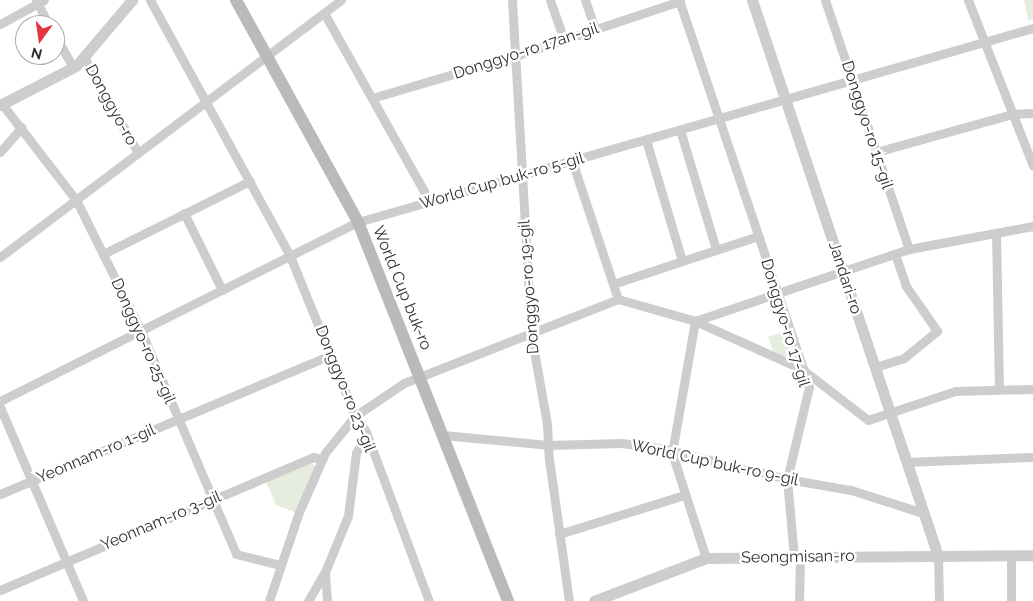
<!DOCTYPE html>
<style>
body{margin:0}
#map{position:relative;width:1033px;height:601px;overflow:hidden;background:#fff;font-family:Raleway,sans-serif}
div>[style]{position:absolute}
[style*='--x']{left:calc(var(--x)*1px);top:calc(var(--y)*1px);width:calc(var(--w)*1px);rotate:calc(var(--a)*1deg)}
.green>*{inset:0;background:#e6eddf}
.minor>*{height:9px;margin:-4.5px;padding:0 4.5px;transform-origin:4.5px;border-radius:4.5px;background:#cdcdcd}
.tertiary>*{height:11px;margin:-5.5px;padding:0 5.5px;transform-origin:5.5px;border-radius:5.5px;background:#cdcdcd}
.secondary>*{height:12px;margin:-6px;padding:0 6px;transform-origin:6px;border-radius:6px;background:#bababa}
span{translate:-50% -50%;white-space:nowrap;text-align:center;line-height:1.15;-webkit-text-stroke:5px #fff;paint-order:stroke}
.street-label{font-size:16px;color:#303030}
.north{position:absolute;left:15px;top:15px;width:50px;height:50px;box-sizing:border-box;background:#fff;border:1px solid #acacac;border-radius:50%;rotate:194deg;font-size:14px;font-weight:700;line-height:20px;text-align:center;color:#303030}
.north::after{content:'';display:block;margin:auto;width:18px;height:22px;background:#e4353e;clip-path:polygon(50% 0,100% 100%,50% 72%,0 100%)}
</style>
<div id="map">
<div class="green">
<div style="clip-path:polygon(1024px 0,1033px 0,1033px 19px,1028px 20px)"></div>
<div style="clip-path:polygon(785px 331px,794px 355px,789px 360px,773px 352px,768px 337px)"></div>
<div style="clip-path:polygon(312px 463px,316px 467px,297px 513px,276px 505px,266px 482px)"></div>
</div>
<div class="minor">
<div style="--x:36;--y:0;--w:28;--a:63"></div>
<div style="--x:150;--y:0;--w:292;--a:61.3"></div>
<div style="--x:290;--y:256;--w:173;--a:67.9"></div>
<div style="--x:355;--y:416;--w:19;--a:55"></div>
<div style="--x:366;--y:432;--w:180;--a:69.6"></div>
<div style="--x:512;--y:0;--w:335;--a:86.7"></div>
<div style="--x:531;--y:334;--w:91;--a:79.9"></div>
<div style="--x:547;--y:424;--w:35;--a:87"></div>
<div style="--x:549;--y:459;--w:143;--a:82"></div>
<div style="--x:550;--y:0;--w:42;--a:70.7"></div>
<div style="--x:585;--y:0;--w:31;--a:71"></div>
<div style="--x:679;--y:0;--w:408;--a:71.4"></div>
<div style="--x:809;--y:387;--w:95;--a:103.4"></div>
<div style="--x:787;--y:479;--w:79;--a:84.9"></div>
<div style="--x:825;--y:0;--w:263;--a:71.4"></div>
<div style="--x:968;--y:0;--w:178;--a:68.6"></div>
<div style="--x:324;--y:13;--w:217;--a:60.7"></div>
<div style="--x:0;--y:24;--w:50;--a:-28.6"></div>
<div style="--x:55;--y:35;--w:38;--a:61"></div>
<div style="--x:84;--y:57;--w:110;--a:60.6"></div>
<div style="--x:372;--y:98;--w:149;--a:-16.4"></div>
<div style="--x:515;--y:56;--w:174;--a:-18.4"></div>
<div style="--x:2;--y:104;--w:121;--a:52.4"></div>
<div style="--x:76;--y:200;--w:22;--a:63"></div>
<div style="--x:86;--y:220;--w:124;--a:63.6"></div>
<div style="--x:141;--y:331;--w:242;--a:66.9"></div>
<div style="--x:236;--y:554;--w:45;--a:14"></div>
<div style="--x:680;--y:130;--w:124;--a:73.2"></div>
<div style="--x:646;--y:140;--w:126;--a:73.4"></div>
<div style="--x:0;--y:152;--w:33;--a:-49"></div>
<div style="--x:876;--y:152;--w:141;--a:-15.6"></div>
<div style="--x:1012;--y:114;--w:21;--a:-3"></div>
<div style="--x:572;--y:161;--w:145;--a:71.6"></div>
<div style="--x:184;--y:213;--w:86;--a:63.7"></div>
<div style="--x:996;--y:233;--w:156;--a:88.9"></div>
<div style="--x:103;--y:254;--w:164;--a:-26.4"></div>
<div style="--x:0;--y:257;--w:427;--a:-37"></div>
<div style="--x:613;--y:284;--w:153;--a:-18.3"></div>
<div style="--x:695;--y:321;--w:226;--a:-18.6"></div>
<div style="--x:909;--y:249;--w:126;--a:-10.5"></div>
<div style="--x:695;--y:321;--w:134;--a:99.9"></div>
<div style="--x:672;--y:453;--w:110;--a:72.1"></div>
<div style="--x:875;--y:367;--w:30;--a:-17"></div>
<div style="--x:904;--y:358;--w:43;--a:-39.3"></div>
<div style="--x:937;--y:331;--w:55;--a:-124.6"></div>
<div style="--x:906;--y:286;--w:34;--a:-109"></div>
<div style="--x:0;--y:401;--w:400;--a:-26.6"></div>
<div style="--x:358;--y:222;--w:702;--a:-16.04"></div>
<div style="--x:0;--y:407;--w:211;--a:66.8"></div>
<div style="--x:443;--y:435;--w:105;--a:5.4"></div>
<div style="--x:548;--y:445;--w:74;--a:-1.5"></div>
<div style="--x:622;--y:443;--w:44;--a:7.8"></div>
<div style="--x:666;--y:449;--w:125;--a:13.9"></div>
<div style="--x:787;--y:479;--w:65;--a:9.8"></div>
<div style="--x:851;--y:490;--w:76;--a:17.7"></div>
<div style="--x:906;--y:462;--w:127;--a:-2.3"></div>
<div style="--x:0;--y:494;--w:359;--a:-22.8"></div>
<div style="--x:559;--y:534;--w:131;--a:-17.3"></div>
<div style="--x:1011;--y:555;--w:46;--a:90"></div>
<div style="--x:938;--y:556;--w:45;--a:88.7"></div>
<div style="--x:0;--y:590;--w:340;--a:-23"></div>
<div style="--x:313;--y:457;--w:9;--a:13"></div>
<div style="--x:269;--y:601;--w:94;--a:-71.4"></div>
<div style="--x:299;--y:512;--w:64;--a:-66.2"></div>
<div style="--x:325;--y:453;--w:48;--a:-51"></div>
<div style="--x:355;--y:416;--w:59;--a:-34"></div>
<div style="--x:404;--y:383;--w:230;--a:-21.4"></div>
<div style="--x:618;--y:299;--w:80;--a:15.9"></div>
<div style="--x:695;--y:321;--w:117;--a:24.2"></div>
<div style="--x:802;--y:369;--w:83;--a:37.7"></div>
<div style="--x:868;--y:420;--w:92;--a:-18.4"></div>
<div style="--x:955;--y:391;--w:78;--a:-1.5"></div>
<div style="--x:308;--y:601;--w:32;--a:-60"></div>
<div style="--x:327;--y:601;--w:29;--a:-94"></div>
<div style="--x:325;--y:572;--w:61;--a:-67.7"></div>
<div style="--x:348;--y:516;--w:64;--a:-82.8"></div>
<div style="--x:356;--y:453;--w:18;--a:-61"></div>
<div style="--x:799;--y:601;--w:43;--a:-88.7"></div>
</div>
<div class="tertiary">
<div style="--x:752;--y:0;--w:586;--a:71.5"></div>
<div style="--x:0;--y:105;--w:85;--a:-27.2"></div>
<div style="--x:76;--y:66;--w:87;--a:-49.7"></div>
<div style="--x:594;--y:601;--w:120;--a:-21"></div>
<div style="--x:706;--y:558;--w:327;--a:-0.5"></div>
</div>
<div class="secondary">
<div style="--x:236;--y:0;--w:253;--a:61.2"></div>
<div style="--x:358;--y:222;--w:408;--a:68.4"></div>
</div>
<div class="street-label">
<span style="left:526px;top:51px;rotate:-18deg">Donggyo-ro 17an-gil</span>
<span style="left:111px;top:105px;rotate:61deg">Donggyo-ro</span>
<span style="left:867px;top:125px;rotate:72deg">Donggyo-ro 15-gil</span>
<span style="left:502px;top:181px;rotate:-16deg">World Cup buk-ro 5-gil</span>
<span style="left:845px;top:278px;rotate:72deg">Jandari-ro</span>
<span style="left:529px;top:287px;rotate:-94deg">Donggyo-ro 19-gil</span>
<span style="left:402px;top:288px;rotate:68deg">World Cup buk-ro</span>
<span style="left:785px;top:323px;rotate:73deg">Donggyo-ro 17-gil</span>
<span style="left:143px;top:341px;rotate:66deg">Donggyo-ro 25-gil</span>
<span style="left:345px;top:389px;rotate:68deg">Donggyo-ro 23-gil</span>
<span style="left:96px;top:454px;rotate:-23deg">Yeonnam-ro 1-gil</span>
<span style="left:715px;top:463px;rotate:12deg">World Cup buk-ro 9-gil</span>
<span style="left:161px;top:521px;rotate:-23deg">Yeonnam-ro 3-gil</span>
<span style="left:798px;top:557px;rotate:-1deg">Seongmisan-ro</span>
</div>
<div class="north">N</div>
</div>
